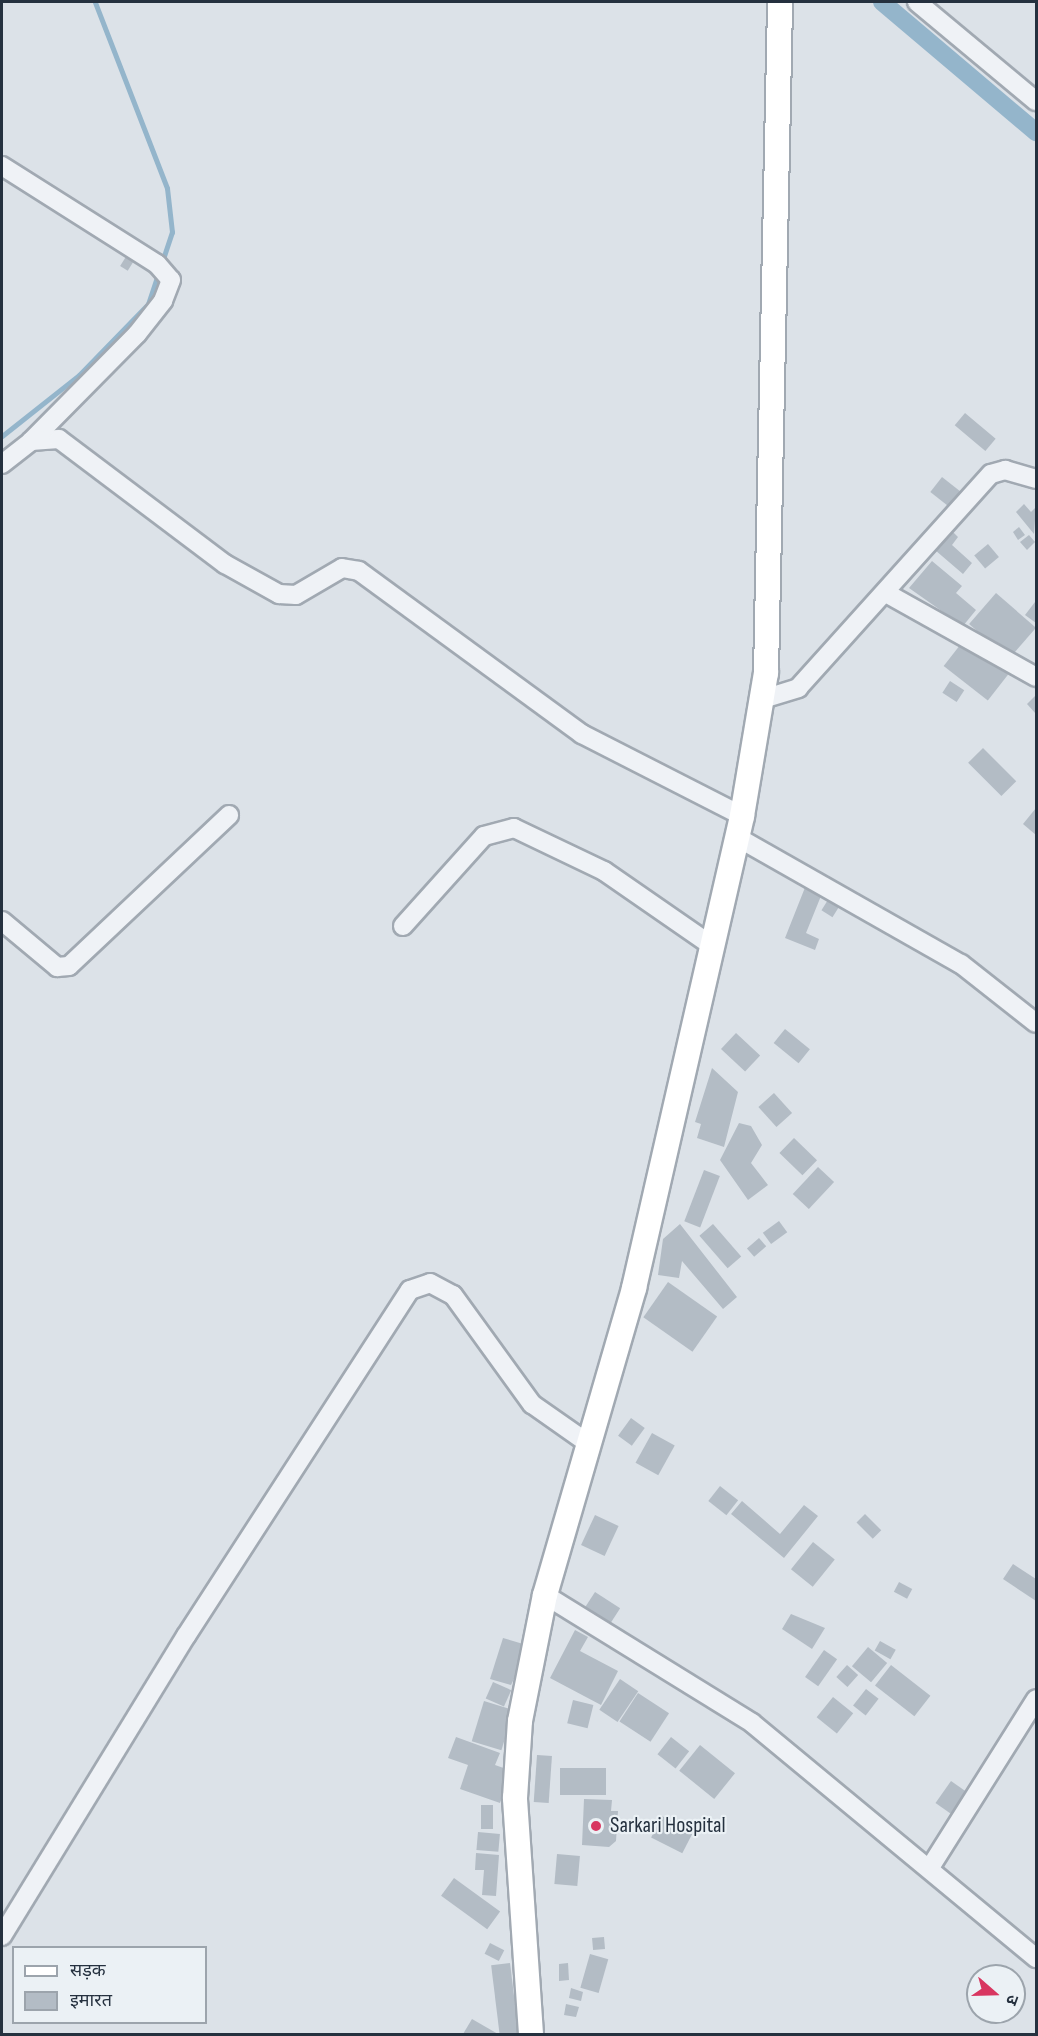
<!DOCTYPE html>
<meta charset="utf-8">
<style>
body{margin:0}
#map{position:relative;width:1038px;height:2036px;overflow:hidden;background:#dce2e8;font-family:"Sofia Sans Condensed","Noto Sans Devanagari",sans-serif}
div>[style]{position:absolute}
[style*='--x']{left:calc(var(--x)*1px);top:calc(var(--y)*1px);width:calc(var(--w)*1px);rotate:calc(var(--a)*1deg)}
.stream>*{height:5px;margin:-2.5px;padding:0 2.5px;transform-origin:2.5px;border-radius:2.5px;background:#94b5cb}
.canal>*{height:18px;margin:-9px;padding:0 9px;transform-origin:9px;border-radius:9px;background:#94b5cb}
.building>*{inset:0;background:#b3bcc5;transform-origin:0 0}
.roads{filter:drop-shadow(2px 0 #a1a9b2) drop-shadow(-2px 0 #a1a9b2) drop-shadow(0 2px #a1a9b2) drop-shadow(0 -2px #a1a9b2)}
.minor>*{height:18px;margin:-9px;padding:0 9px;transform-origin:9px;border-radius:9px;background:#eff2f6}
.major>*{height:24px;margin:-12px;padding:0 12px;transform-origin:12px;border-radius:12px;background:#fff}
.dots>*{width:16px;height:16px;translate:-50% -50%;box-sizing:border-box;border:3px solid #ebf1f5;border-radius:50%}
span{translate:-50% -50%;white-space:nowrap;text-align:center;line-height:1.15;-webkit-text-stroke:4.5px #ebf1f5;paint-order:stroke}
.poi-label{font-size:22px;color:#25313f}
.left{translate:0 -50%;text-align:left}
.frame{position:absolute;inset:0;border:3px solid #25313f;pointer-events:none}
.legend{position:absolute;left:12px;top:1946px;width:195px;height:78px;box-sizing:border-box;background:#ebf1f5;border:2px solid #9ca4ac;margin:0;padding:8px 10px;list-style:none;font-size:18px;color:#25313f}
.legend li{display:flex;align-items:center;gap:12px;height:30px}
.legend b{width:30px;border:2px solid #9ca4ac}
.north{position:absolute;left:966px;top:1964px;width:60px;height:60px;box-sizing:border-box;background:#ebf1f5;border:2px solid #9ca4ac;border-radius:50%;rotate:110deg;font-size:16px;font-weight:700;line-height:24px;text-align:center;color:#25313f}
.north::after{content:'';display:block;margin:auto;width:21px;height:27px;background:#d83660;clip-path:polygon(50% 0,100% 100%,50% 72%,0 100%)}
</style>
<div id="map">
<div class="stream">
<div style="--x:2;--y:436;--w:98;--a:-38.4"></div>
<div style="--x:79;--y:375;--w:99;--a:-45.8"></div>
<div style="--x:148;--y:304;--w:76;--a:-71.6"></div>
<div style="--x:172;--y:232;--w:44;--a:-96.5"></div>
<div style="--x:167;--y:188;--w:199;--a:-111.2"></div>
</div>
<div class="canal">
<div style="--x:882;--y:2;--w:202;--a:40.2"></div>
</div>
<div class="building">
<div style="left:127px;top:255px;width:9px;height:13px;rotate:32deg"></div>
<div style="left:965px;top:413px;width:40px;height:16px;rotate:40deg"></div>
<div style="left:942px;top:477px;width:23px;height:19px;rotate:38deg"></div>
<div style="clip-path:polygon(1024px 504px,1031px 512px,1036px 507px,1034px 534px,1016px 512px)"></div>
<div style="clip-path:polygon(1019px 527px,1025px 535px,1018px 540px,1013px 532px)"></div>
<div style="clip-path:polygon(952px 531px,958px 537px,952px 545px,972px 563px,963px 574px,935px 550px)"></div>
<div style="clip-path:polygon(1029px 535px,1035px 542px,1027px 550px,1020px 542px)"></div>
<div style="left:988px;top:544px;width:17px;height:18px;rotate:50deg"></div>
<div style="clip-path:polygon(932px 561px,962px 586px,956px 593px,976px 610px,963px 626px,909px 588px)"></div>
<div style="left:996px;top:593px;width:53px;height:41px;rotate:41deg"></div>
<div style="clip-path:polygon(1035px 602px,1036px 604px,1036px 623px,1025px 615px)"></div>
<div style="left:964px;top:640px;width:56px;height:33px;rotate:38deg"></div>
<div style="left:950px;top:681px;width:17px;height:14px;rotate:33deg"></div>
<div style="clip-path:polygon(1036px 695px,1036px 714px,1027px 704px)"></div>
<div style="left:983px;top:748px;width:47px;height:21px;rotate:45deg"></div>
<div style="clip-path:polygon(1036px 808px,1036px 835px,1023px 824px)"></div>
<div style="clip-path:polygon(806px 885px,823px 891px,806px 933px,819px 939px,815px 950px,785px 938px)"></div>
<div style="left:831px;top:895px;width:13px;height:18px;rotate:32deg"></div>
<div style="left:785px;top:1029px;width:32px;height:18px;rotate:39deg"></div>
<div style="left:736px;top:1033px;width:33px;height:22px;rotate:43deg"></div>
<div style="clip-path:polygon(712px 1068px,738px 1092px,724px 1147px,697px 1138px,701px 1124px,695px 1122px)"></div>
<div style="left:774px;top:1093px;width:27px;height:21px;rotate:48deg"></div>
<div style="clip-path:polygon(739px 1123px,751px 1126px,762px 1145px,751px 1163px,768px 1185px,748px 1200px,720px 1160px)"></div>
<div style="left:794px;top:1138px;width:32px;height:21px;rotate:44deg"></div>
<div style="left:818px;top:1167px;width:22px;height:37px;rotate:43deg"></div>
<div style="left:704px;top:1170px;width:17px;height:55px;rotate:21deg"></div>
<div style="left:779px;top:1221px;width:14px;height:20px;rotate:54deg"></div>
<div style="clip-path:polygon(680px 1224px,737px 1297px,723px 1309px,682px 1261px,679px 1278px,658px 1275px,663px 1239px)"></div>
<div style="left:713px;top:1224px;width:43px;height:18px;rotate:49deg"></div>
<div style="left:759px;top:1238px;width:11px;height:16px;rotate:49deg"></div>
<div style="left:668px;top:1282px;width:60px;height:43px;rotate:35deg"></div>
<div style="left:631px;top:1418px;width:17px;height:22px;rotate:36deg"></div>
<div style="left:652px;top:1433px;width:26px;height:34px;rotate:29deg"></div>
<div style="left:720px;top:1486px;width:23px;height:19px;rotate:38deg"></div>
<div style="clip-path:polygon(742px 1501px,780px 1534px,804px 1505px,818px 1516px,784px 1558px,731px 1514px)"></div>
<div style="left:865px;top:1514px;width:23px;height:12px;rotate:45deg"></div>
<div style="left:595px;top:1515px;width:26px;height:33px;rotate:25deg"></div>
<div style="left:813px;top:1542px;width:28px;height:35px;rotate:39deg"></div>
<div style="clip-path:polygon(1013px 1564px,1036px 1579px,1036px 1601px,1003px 1579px)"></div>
<div style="left:899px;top:1582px;width:15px;height:11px;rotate:28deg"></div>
<div style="left:595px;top:1592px;width:30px;height:22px;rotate:33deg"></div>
<div style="clip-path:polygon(791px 1614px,825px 1628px,812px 1649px,782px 1629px)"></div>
<div style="clip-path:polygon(575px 1630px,588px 1637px,580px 1651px,618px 1671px,601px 1705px,550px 1678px)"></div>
<div style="clip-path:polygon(503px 1638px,530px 1646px,511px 1685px,490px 1679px)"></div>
<div style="left:880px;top:1641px;width:18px;height:11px;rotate:29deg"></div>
<div style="left:868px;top:1647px;width:25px;height:25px;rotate:40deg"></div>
<div style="left:824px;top:1650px;width:16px;height:33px;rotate:35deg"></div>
<div style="left:847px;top:1665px;width:15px;height:16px;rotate:42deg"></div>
<div style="left:891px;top:1665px;width:50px;height:26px;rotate:38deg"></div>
<div style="left:620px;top:1679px;width:22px;height:37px;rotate:34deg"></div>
<div style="left:493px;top:1682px;width:20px;height:18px;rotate:24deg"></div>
<div style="left:866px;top:1689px;width:16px;height:21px;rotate:38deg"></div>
<div style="left:638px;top:1693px;width:37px;height:34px;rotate:33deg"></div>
<div style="left:833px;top:1697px;width:26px;height:26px;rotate:39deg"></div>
<div style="left:573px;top:1700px;width:21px;height:24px;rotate:14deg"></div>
<div style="left:484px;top:1701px;width:31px;height:42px;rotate:17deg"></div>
<div style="clip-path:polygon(456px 1737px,500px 1753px,495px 1765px,512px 1771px,500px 1803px,460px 1789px,468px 1765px,448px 1758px)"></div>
<div style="left:671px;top:1737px;width:23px;height:22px;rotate:38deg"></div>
<div style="left:700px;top:1745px;width:45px;height:33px;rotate:39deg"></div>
<div style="left:537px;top:1755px;width:15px;height:47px;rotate:4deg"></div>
<div style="left:560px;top:1768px;width:46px;height:27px"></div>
<div style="left:951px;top:1781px;width:37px;height:27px;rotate:35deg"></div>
<div style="clip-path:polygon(584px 1799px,612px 1800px,611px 1811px,618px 1811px,616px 1841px,609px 1847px,582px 1845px)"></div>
<div style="left:481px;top:1805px;width:12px;height:24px"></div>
<div style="left:662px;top:1816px;width:35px;height:24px;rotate:27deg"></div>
<div style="left:478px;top:1832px;width:22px;height:18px;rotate:5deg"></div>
<div style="clip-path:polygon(476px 1853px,499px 1855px,496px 1896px,482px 1895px,484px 1870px,475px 1870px)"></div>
<div style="left:557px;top:1854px;width:23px;height:30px;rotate:5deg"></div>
<div style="left:454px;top:1878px;width:57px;height:22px;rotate:36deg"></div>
<div style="left:604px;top:1937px;width:12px;height:12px;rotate:85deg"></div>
<div style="left:490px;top:1943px;width:16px;height:12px;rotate:27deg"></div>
<div style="left:590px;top:1954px;width:19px;height:35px;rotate:16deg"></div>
<div style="left:510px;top:1963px;width:72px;height:19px;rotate:83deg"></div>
<div style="clip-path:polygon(568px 1963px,569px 1980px,559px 1981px,559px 1964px)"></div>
<div style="clip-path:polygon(571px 1988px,583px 1992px,581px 2001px,569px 1998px)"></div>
<div style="clip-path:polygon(566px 2004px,579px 2007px,576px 2017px,564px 2015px)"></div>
<div style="clip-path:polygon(472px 2019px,498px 2034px,463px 2034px)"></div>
</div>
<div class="roads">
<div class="minor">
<div style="--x:917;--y:2;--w:155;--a:39.8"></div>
<div style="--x:2;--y:166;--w:183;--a:32.3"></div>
<div style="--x:157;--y:264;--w:21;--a:49"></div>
<div style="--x:171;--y:280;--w:22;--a:111"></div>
<div style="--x:163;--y:301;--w:42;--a:128.2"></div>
<div style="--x:137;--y:334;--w:151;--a:134.7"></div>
<div style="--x:2;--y:464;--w:37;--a:-38"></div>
<div style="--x:31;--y:441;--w:28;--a:-4"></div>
<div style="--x:59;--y:439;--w:208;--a:37"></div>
<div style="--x:225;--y:564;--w:62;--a:29.1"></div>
<div style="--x:279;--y:594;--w:17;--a:3"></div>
<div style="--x:296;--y:595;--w:53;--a:-30.4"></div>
<div style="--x:342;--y:568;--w:17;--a:10"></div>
<div style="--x:359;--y:571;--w:276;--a:36.2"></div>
<div style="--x:582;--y:734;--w:180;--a:27.1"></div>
<div style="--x:886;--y:593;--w:172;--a:29.2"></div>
<div style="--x:763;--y:699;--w:37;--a:-17"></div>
<div style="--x:798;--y:688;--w:288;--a:-48"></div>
<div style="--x:991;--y:474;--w:15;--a:-16"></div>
<div style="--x:1005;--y:470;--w:32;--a:16"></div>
<div style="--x:737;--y:837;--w:257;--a:29.6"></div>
<div style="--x:961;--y:964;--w:95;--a:38.2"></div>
<div style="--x:2;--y:921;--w:72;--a:39.9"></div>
<div style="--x:57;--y:967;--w:12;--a:-5"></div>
<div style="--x:69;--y:966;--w:220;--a:-43.3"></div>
<div style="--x:403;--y:926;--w:121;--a:-48"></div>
<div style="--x:484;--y:836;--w:31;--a:-15"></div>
<div style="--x:514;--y:828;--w:100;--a:25.5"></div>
<div style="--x:604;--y:871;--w:130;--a:34.7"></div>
<div style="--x:545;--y:1595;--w:243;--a:31.7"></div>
<div style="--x:752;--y:1723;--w:369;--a:39.6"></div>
<div style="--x:931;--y:1866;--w:197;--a:-57.8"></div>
<div style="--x:2;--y:1936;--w:352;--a:-58.5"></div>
<div style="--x:186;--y:1636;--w:412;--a:-57.1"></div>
<div style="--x:410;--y:1290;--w:21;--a:-19"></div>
<div style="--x:430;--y:1283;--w:26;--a:28"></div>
<div style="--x:453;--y:1295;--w:135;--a:54.1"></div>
<div style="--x:532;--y:1404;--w:66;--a:35.1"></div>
</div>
<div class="major">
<div style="--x:531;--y:2034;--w:237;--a:-93.9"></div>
<div style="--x:515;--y:1798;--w:77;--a:-86.3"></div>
<div style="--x:520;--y:1721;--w:128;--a:-78.8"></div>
<div style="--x:545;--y:1595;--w:320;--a:-73.8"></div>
<div style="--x:634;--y:1288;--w:484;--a:-77.1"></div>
<div style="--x:742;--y:816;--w:145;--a:-80.5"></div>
<div style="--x:766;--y:673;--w:671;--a:-88.8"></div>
</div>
</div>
<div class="dots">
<div style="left:596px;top:1826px;background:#d83660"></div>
</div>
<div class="poi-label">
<span class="left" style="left:610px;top:1826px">Sarkari Hospital</span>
</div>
<div class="frame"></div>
<ul class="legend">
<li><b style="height:8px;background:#fff"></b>सड़क</li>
<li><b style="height:16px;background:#b3bcc5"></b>इमारत</li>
</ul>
<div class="north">उ</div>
</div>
